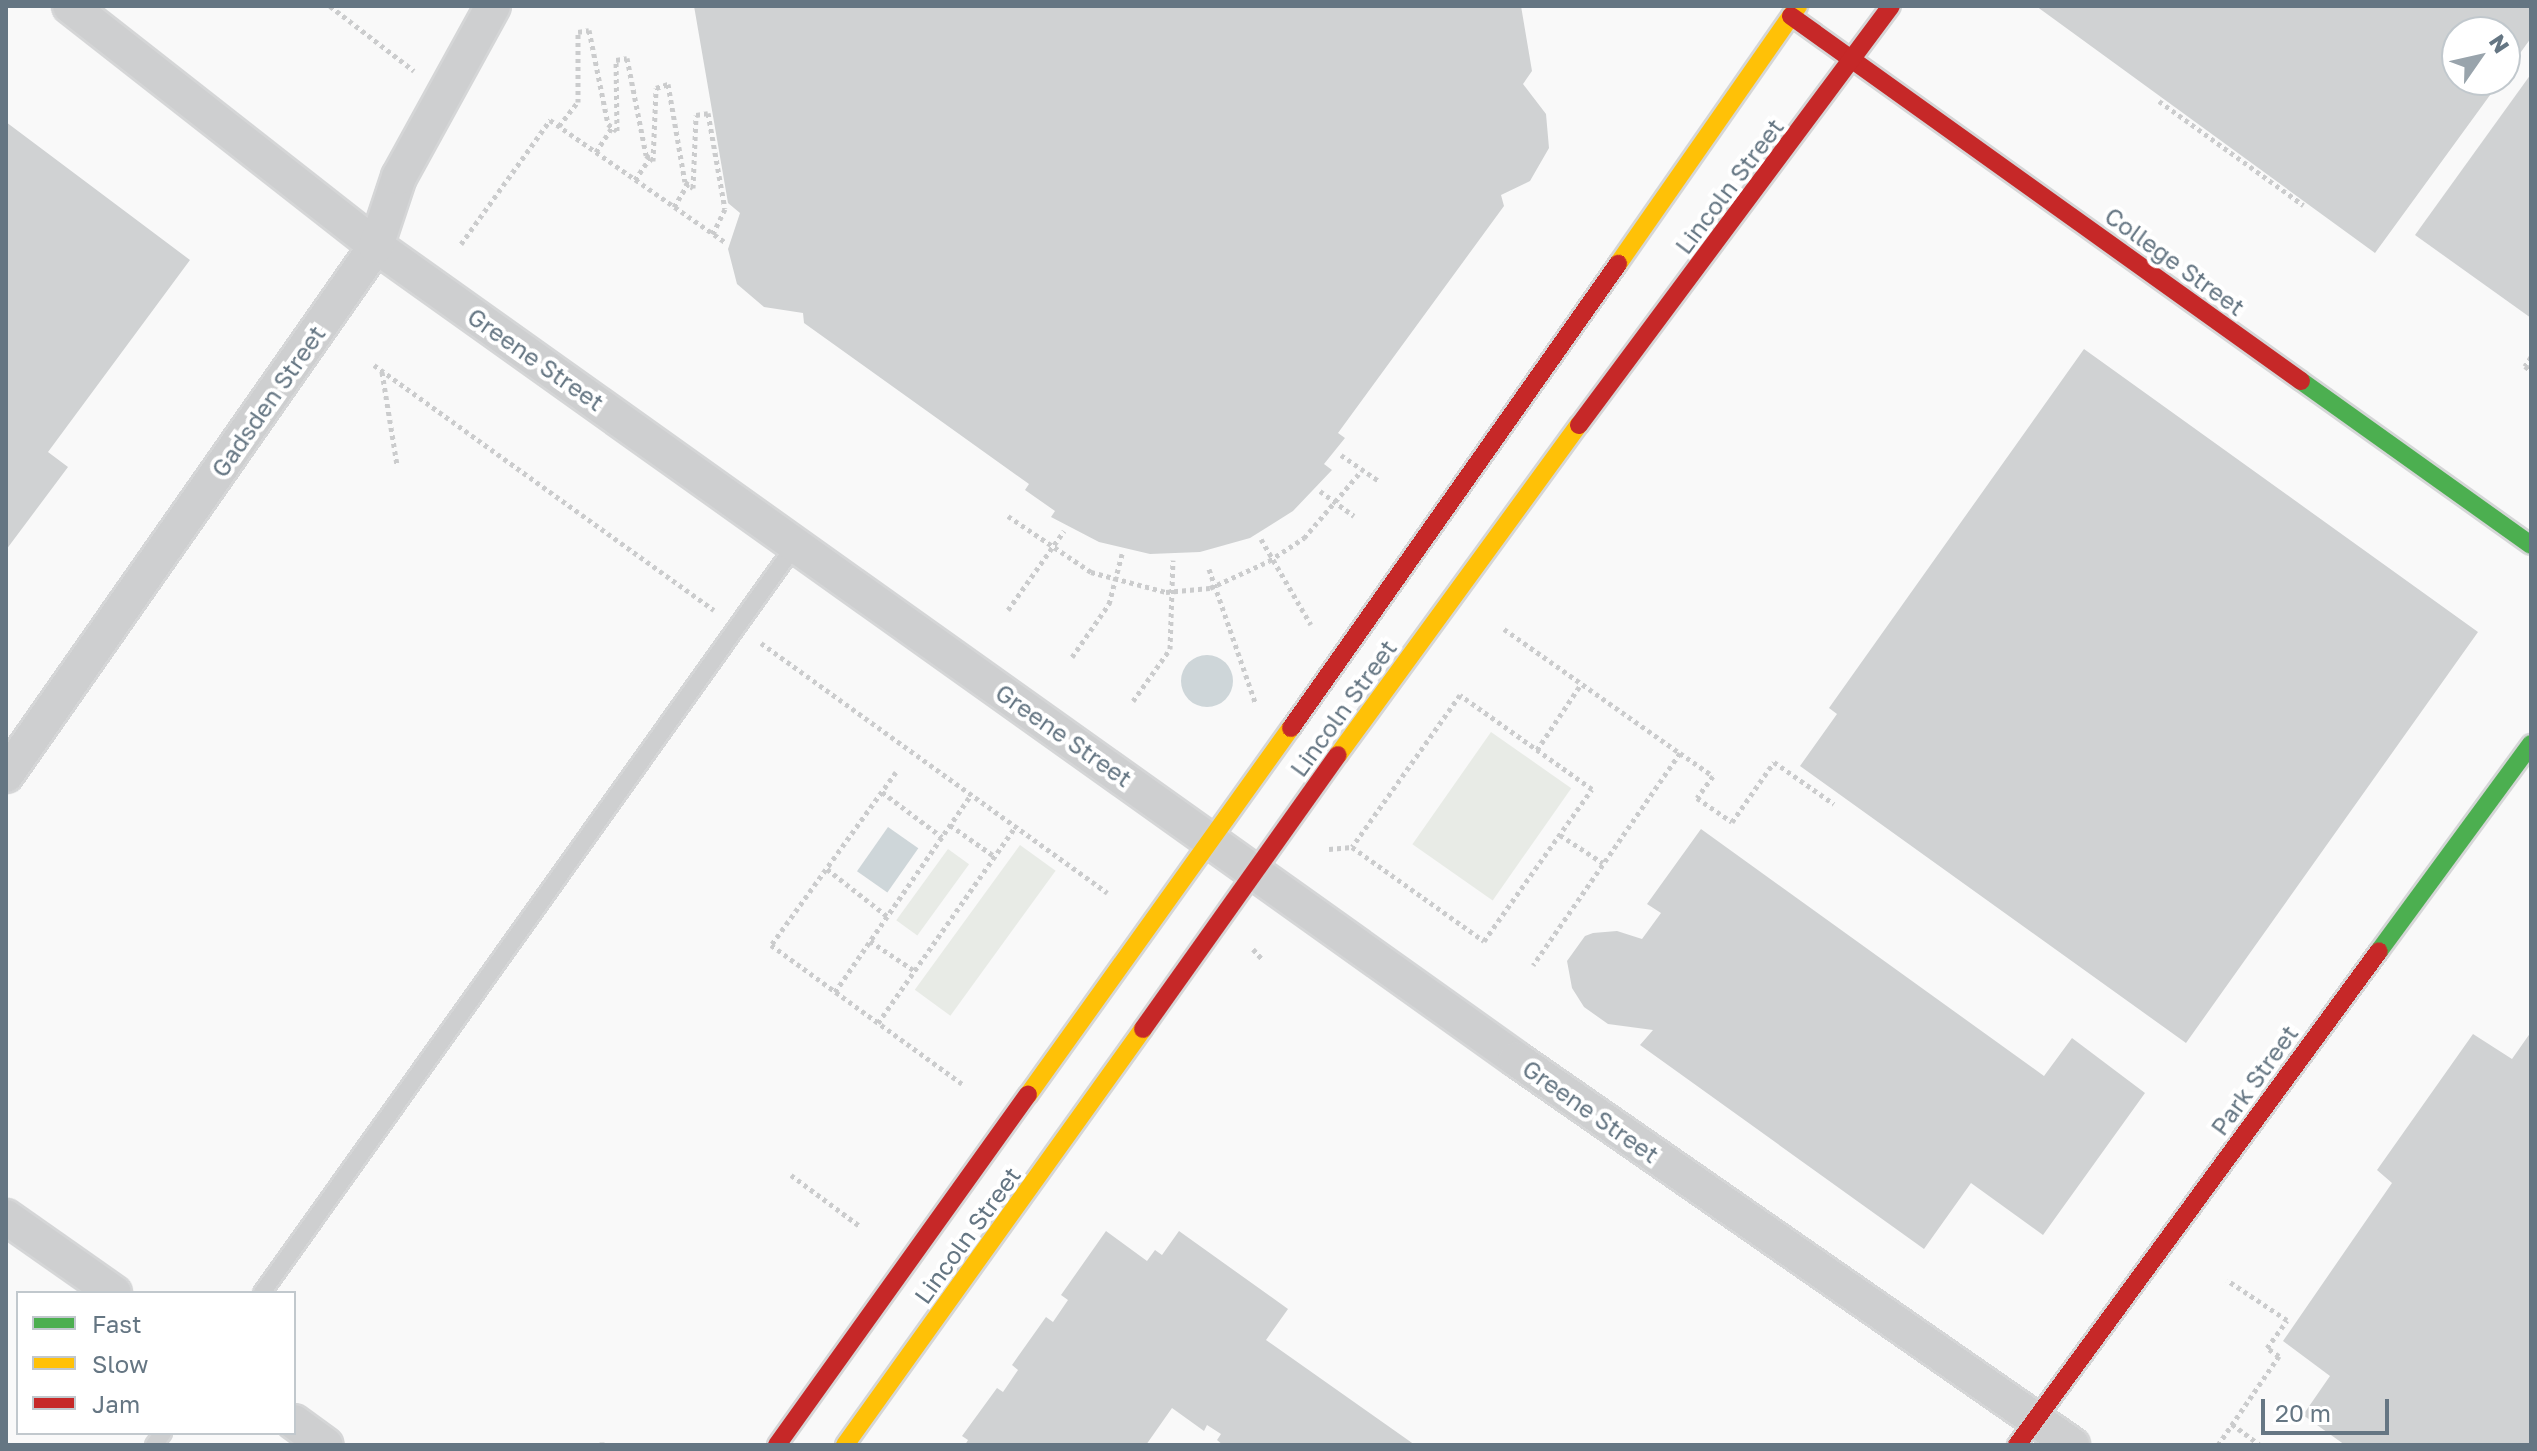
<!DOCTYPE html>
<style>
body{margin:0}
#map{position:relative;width:2537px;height:1451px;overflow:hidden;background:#f9f9f9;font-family:"Golos Text",sans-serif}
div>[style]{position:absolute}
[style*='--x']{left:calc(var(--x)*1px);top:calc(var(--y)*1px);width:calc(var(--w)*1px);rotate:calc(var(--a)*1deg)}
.green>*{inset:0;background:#e8ebe6;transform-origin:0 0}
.water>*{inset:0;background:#ced6d9;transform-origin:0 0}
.round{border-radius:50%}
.building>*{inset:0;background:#d0d2d3}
.path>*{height:5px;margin-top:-2.5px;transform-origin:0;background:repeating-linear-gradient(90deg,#cbcccd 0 4px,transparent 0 8px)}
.roads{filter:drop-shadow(2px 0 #d5d6d7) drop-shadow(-2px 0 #d5d6d7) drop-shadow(0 2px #d5d6d7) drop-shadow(0 -2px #d5d6d7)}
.lane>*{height:16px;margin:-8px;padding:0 8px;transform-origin:8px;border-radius:8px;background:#cecfd0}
.street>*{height:34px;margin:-17px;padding:0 17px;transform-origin:17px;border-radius:17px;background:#cecfd0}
.fast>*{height:18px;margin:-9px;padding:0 9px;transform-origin:9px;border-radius:9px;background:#4caf50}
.slow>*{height:18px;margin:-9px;padding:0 9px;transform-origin:9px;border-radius:9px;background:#ffc107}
.jam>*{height:18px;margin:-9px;padding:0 9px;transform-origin:9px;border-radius:9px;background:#c62828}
span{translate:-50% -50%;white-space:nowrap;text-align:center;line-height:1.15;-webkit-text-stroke:8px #fff;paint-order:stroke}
.street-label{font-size:24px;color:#657683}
.frame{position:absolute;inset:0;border:8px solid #657683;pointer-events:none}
.legend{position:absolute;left:16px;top:1291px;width:280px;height:144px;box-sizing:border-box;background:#fff;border:2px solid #c1c8cd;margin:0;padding:10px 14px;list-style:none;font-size:24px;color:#657683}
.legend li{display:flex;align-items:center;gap:16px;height:40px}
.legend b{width:40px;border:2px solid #c1c8cd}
.north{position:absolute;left:2441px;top:16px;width:80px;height:80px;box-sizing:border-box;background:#fff;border:2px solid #c1c8cd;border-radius:50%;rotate:56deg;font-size:22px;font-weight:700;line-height:32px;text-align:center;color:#657683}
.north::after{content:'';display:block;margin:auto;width:28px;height:36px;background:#99a4ac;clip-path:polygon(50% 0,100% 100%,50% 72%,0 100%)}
.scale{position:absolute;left:2261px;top:1399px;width:128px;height:36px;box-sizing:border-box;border:4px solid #657683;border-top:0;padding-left:10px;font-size:24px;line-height:28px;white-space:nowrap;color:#657683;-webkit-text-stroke:6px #fff;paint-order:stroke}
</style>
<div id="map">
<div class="green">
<div style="left:1491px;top:732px;width:98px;height:137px;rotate:35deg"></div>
<div style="left:1020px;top:845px;width:44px;height:179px;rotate:36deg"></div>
<div style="left:948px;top:849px;width:26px;height:88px;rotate:36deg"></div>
</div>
<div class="water">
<div class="round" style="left:1181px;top:655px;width:52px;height:52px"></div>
<div style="left:888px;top:827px;width:37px;height:54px;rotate:35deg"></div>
</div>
<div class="building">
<div style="clip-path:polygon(694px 6px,1521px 6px,1532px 71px,1523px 84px,1546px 114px,1549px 148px,1530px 181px,1501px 195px,1504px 206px,1338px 433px,1345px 438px,1324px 464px,1332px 470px,1293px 511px,1250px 538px,1200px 552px,1150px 554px,1099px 542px,1051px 517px,1055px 511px,1025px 490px,1029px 484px,804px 323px,803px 313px,764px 307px,737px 284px,728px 249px,740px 213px,728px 203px)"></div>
<div style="clip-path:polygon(2036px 6px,2531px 6px,2531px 38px,2505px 74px,2505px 32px,2457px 32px,2457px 80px,2501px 80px,2375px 253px)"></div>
<div style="clip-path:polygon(2531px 74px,2531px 318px,2415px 235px)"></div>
<div style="clip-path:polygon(6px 122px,190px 260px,48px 452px,68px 467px,6px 550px)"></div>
<div style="clip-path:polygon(2084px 349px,2478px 632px,2186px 1043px,1800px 766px,1837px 714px,1829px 708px)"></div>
<div style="clip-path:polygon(1701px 829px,2044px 1076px,2072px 1038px,2145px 1093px,2043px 1235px,1971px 1183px,1924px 1249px,1640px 1045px,1653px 1030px,1608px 1024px,1584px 1007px,1572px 988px,1567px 961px,1585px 936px,1593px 933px,1617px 931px,1642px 939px,1661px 913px,1647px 904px)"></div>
<div style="clip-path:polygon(2531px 1032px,2531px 1445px,2345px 1445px,2303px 1415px,2330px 1376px,2283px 1341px,2392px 1183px,2377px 1170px,2473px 1034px,2512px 1059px)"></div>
<div style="clip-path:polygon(1106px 1231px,1147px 1261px,1155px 1250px,1162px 1255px,1179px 1231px,1288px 1309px,1266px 1340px,1415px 1445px,1223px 1445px,1217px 1440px,1221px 1434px,1207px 1425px,1204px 1431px,1172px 1408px,1146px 1445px,965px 1445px,968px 1440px,962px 1436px,997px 1388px,1003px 1392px,1018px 1370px,1012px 1365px,1046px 1317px,1053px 1322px,1068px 1300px,1061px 1295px)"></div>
</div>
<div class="path">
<div style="--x:330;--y:6;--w:106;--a:37.7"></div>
<div style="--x:2159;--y:101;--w:178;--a:35.8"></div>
<div style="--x:559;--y:126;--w:31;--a:-52"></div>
<div style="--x:578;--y:102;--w:70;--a:-90"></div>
<div style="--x:578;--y:32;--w:11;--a:-10"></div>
<div style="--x:589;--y:30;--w:96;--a:78.6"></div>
<div style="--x:608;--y:124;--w:11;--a:38"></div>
<div style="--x:617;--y:131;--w:71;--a:-90.8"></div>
<div style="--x:616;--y:60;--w:11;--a:-10"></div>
<div style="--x:627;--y:58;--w:99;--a:78.9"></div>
<div style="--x:646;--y:155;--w:9;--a:41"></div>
<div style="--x:653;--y:161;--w:73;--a:-87.6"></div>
<div style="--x:656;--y:88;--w:13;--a:-18"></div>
<div style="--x:668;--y:84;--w:99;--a:80.2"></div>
<div style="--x:685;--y:182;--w:10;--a:37"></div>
<div style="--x:693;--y:188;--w:73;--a:-87.6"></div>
<div style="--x:696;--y:115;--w:12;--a:-9"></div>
<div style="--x:708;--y:113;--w:97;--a:80"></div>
<div style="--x:725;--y:209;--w:28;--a:116"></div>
<div style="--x:596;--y:152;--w:30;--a:-57"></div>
<div style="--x:635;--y:180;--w:27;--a:-56"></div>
<div style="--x:674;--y:207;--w:27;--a:-59"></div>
<div style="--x:461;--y:244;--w:153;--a:-54.3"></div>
<div style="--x:550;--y:120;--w:215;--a:34.9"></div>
<div style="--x:2531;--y:357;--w:11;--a:124"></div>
<div style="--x:2525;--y:366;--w:8;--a:40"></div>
<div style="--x:374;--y:365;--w:419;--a:35.8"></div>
<div style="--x:382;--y:372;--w:94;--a:80.8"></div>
<div style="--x:1341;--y:455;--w:46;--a:34.4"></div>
<div style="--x:1320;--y:491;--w:42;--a:36.3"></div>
<div style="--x:1008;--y:516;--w:100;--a:34"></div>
<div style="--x:1091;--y:572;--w:78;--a:14.9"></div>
<div style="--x:1166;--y:592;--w:44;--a:-5.2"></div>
<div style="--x:1210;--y:588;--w:65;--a:-24.6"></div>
<div style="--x:1269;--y:561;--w:42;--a:-33.3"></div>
<div style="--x:1304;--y:538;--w:89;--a:-49.5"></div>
<div style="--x:1261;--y:539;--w:99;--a:59.8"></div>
<div style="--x:1209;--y:569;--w:141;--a:70.9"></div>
<div style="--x:1008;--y:610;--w:97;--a:-54.7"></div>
<div style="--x:1504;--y:629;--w:215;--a:35.2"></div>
<div style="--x:1680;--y:753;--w:258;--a:124.7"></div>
<div style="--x:761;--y:643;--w:427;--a:35.8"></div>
<div style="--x:1072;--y:657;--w:65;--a:-55.1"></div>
<div style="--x:1109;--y:604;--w:52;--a:-75.4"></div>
<div style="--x:1133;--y:701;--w:64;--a:-54.6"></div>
<div style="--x:1170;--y:649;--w:89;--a:-88.1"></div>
<div style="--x:1537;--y:750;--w:79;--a:-56.3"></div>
<div style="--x:1680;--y:753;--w:40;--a:34.9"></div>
<div style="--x:1713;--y:776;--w:27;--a:126"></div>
<div style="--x:1697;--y:798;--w:42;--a:34.4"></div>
<div style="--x:1732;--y:822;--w:73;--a:-55"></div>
<div style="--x:1774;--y:762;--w:73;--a:35"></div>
<div style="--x:896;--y:772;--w:213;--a:125.8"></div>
<div style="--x:771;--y:945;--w:236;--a:36"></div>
<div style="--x:882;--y:792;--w:75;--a:36.9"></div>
<div style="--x:950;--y:825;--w:54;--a:35.2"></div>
<div style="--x:1560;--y:835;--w:51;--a:33.1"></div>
<div style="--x:1329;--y:849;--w:23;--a:-5"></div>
<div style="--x:1352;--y:847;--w:162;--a:35.5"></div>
<div style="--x:1484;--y:941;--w:186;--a:-54.6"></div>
<div style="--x:1592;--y:789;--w:162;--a:-144.5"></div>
<div style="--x:1460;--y:695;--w:186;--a:125.4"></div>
<div style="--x:827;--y:869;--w:76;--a:38.1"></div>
<div style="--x:870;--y:941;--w:54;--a:33.7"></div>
<div style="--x:1253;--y:949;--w:13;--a:48"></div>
<div style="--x:835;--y:992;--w:239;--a:-55.4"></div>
<div style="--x:878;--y:1023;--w:239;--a:-55"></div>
<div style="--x:791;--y:1175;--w:87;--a:36.6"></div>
<div style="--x:2232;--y:1424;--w:35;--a:37"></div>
<div style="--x:602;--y:1442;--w:3;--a:90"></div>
<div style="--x:2218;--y:1445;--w:108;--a:-55.6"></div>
<div style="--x:2279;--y:1356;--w:14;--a:-146"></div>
<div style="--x:2267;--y:1348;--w:34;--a:-54"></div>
<div style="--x:2287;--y:1320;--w:72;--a:-146.3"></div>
</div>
<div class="roads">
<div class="lane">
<div style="--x:262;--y:1293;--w:920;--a:-54.51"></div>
<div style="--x:154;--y:1445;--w:15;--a:-53"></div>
</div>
<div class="street">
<div style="--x:70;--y:6;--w:389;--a:38.1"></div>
<div style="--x:376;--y:246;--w:1400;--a:35.49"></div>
<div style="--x:1516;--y:1059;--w:677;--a:34.77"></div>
<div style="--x:6;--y:775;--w:646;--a:-55.03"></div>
<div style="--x:376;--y:246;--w:73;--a:-71.6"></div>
<div style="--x:399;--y:177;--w:195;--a:-61.2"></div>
<div style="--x:6;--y:1217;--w:132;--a:35.1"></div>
<div style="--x:294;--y:1422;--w:39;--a:36"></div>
</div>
<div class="fast">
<div style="--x:2301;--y:381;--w:282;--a:35.5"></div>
<div style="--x:2379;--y:951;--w:257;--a:-53.7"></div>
</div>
<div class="slow">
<div style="--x:1618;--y:264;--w:315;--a:-55.1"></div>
<div style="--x:1338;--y:755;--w:409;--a:-53.9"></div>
<div style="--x:1028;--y:1095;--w:452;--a:-54.4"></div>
<div style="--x:845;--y:1445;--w:512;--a:-54.38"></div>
</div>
<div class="jam">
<div style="--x:1791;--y:16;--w:627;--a:35.59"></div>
<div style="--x:1579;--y:425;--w:522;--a:-53.33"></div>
<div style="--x:1291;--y:728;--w:568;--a:-54.83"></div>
<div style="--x:1143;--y:1029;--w:336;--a:-54.6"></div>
<div style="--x:777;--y:1445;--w:431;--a:-54.4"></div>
<div style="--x:2017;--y:1445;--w:612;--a:-53.77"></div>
</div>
</div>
<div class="street-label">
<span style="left:1729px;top:186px;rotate:-53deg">Lincoln Street</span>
<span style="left:2175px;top:261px;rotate:36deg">College Street</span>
<span style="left:536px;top:359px;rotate:35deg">Greene Street</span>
<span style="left:268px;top:401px;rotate:-55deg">Gadsden Street</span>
<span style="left:1343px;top:708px;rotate:-54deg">Lincoln Street</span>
<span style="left:1064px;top:735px;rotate:35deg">Greene Street</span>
<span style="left:2254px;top:1080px;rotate:-54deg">Park Street</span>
<span style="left:1591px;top:1111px;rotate:35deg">Greene Street</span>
<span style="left:967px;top:1235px;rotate:-54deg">Lincoln Street</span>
</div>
<div class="frame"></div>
<ul class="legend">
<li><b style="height:10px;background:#4caf50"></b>Fast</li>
<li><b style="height:10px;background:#ffc107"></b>Slow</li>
<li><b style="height:10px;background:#c62828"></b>Jam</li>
</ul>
<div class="north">N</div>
<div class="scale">20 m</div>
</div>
